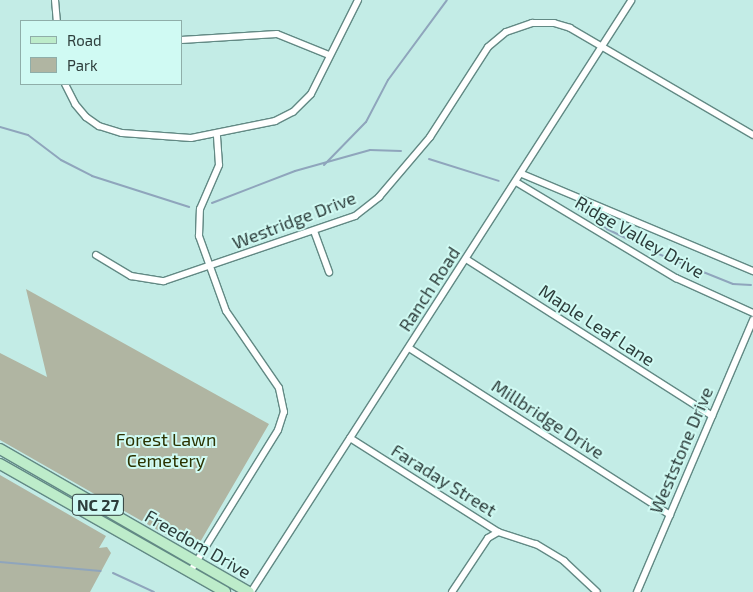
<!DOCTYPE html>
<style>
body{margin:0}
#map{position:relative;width:753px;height:592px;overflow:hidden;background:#c3ece6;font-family:"Exo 2",sans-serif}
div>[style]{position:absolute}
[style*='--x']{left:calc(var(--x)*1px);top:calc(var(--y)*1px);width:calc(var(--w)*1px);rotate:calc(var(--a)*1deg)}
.green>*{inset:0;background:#b0b5a2}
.stream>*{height:2px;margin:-1px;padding:0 1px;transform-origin:1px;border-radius:1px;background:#8fa5bc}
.roads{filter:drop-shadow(1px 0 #628984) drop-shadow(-1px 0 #628984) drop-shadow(0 1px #628984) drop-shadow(0 -1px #628984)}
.street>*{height:6px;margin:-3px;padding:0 3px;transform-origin:3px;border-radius:3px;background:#fff}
.primary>*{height:10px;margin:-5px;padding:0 5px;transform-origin:5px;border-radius:5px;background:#bdecca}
span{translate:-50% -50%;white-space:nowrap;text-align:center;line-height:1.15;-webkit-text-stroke:4px #d0faf3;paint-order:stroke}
.shield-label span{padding:1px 4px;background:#d0faf3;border:1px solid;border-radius:4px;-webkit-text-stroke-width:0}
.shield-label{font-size:16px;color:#2d3d3b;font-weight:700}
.street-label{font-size:18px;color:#2d3d3b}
.park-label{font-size:18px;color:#2a3200}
.legend{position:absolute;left:20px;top:20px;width:162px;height:65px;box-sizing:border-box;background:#d0faf3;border:1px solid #8faea9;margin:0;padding:6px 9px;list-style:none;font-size:15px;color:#2d3d3b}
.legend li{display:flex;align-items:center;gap:10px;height:25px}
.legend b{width:25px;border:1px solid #8faea9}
</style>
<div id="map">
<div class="green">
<div style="clip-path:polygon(26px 289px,269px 424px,199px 544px,192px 546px,175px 540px,0 440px,0 353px,47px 377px)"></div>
<div style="clip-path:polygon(0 475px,106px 536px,99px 548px,107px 547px,111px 553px,90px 592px,0 592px)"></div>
</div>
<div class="stream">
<div style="--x:0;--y:127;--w:29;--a:16"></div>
<div style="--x:28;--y:135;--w:41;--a:37.1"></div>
<div style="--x:61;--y:160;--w:35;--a:27"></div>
<div style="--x:92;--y:176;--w:102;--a:17.7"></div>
<div style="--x:429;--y:159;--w:73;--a:17.4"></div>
<div style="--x:324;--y:165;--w:60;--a:-45.7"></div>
<div style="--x:366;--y:122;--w:47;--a:-62.4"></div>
<div style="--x:388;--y:80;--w:99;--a:-53.6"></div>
<div style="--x:212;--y:203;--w:89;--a:-21.1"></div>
<div style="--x:295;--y:171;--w:78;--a:-15.6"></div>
<div style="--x:370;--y:150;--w:31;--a:2"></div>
<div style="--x:576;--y:207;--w:38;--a:35"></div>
<div style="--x:607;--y:229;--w:55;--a:26.1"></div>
<div style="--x:656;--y:253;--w:83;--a:21.9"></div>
<div style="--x:733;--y:284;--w:18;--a:3"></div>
<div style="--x:0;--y:562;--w:101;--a:5.1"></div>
<div style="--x:113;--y:573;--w:45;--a:24.9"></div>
</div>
<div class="roads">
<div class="street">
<div style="--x:55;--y:0;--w:21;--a:85"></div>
<div style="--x:181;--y:40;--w:96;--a:-3.6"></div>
<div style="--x:277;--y:34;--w:56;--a:22"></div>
<div style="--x:65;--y:84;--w:22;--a:63"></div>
<div style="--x:75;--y:104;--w:17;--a:50"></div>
<div style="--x:86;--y:117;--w:16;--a:35"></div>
<div style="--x:99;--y:126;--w:24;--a:17"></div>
<div style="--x:122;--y:133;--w:69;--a:4.1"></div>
<div style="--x:191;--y:138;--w:86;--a:-11.4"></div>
<div style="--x:275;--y:121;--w:20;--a:-27"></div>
<div style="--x:293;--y:112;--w:25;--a:-45"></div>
<div style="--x:311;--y:94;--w:105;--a:-63.4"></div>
<div style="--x:522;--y:174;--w:251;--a:22.8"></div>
<div style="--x:516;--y:182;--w:187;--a:31"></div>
<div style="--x:676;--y:278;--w:85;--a:24.4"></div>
<div style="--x:314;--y:231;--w:44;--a:69.9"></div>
<div style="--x:96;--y:255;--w:41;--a:31"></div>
<div style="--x:131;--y:276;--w:33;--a:9"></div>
<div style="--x:164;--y:281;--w:202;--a:-18.8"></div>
<div style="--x:355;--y:216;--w:31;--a:-38"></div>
<div style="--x:379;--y:197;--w:79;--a:-49.6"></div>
<div style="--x:430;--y:137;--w:107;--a:-57.2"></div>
<div style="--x:488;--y:47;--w:23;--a:-40"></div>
<div style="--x:506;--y:32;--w:28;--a:-19"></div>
<div style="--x:532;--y:23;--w:22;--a:0"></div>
<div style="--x:554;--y:23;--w:17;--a:17"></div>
<div style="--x:570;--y:28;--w:212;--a:30.3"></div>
<div style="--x:466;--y:259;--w:292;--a:32.5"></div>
<div style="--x:409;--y:348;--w:310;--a:32.6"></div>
<div style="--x:350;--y:438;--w:175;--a:32.4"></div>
<div style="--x:498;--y:532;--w:40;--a:18"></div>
<div style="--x:536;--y:544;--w:33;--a:31"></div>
<div style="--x:564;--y:561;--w:45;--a:43.2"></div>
<div style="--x:190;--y:572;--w:167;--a:-58.2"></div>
<div style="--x:278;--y:430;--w:19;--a:-72"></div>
<div style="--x:284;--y:412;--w:25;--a:-102"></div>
<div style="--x:279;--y:388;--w:93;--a:-124.5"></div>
<div style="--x:226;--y:311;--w:80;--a:-109.8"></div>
<div style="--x:199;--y:236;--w:27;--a:-88"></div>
<div style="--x:200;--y:209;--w:48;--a:-66.6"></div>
<div style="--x:219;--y:165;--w:30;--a:-94"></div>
<div style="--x:251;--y:592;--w:703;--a:-57.26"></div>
<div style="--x:452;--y:592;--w:65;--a:-56.3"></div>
<div style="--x:488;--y:538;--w:12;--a:-31"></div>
<div style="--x:637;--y:592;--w:296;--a:-66.9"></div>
</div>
<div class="primary">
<div style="--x:0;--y:449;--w:287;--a:29.9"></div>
<div style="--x:0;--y:464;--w:259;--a:29.6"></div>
</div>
</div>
<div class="shield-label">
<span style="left:98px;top:505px">NC 27</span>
</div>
<div class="street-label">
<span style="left:294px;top:220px;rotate:-21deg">Westridge Drive</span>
<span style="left:640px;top:237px;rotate:30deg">Ridge Valley Drive</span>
<span style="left:429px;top:289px;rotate:-57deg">Ranch Road</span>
<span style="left:597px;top:325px;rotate:33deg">Maple Leaf Lane</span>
<span style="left:548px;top:419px;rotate:33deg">Millbridge Drive</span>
<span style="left:681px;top:450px;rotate:-67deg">Weststone Drive</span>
<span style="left:444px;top:480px;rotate:32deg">Faraday Street</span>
<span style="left:198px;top:544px;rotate:30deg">Freedom Drive</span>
</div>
<div class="park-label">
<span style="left:166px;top:450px">Forest Lawn<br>Cemetery</span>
</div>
<ul class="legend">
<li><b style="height:6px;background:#bdecca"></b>Road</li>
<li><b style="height:14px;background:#b0b5a2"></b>Park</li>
</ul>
</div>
